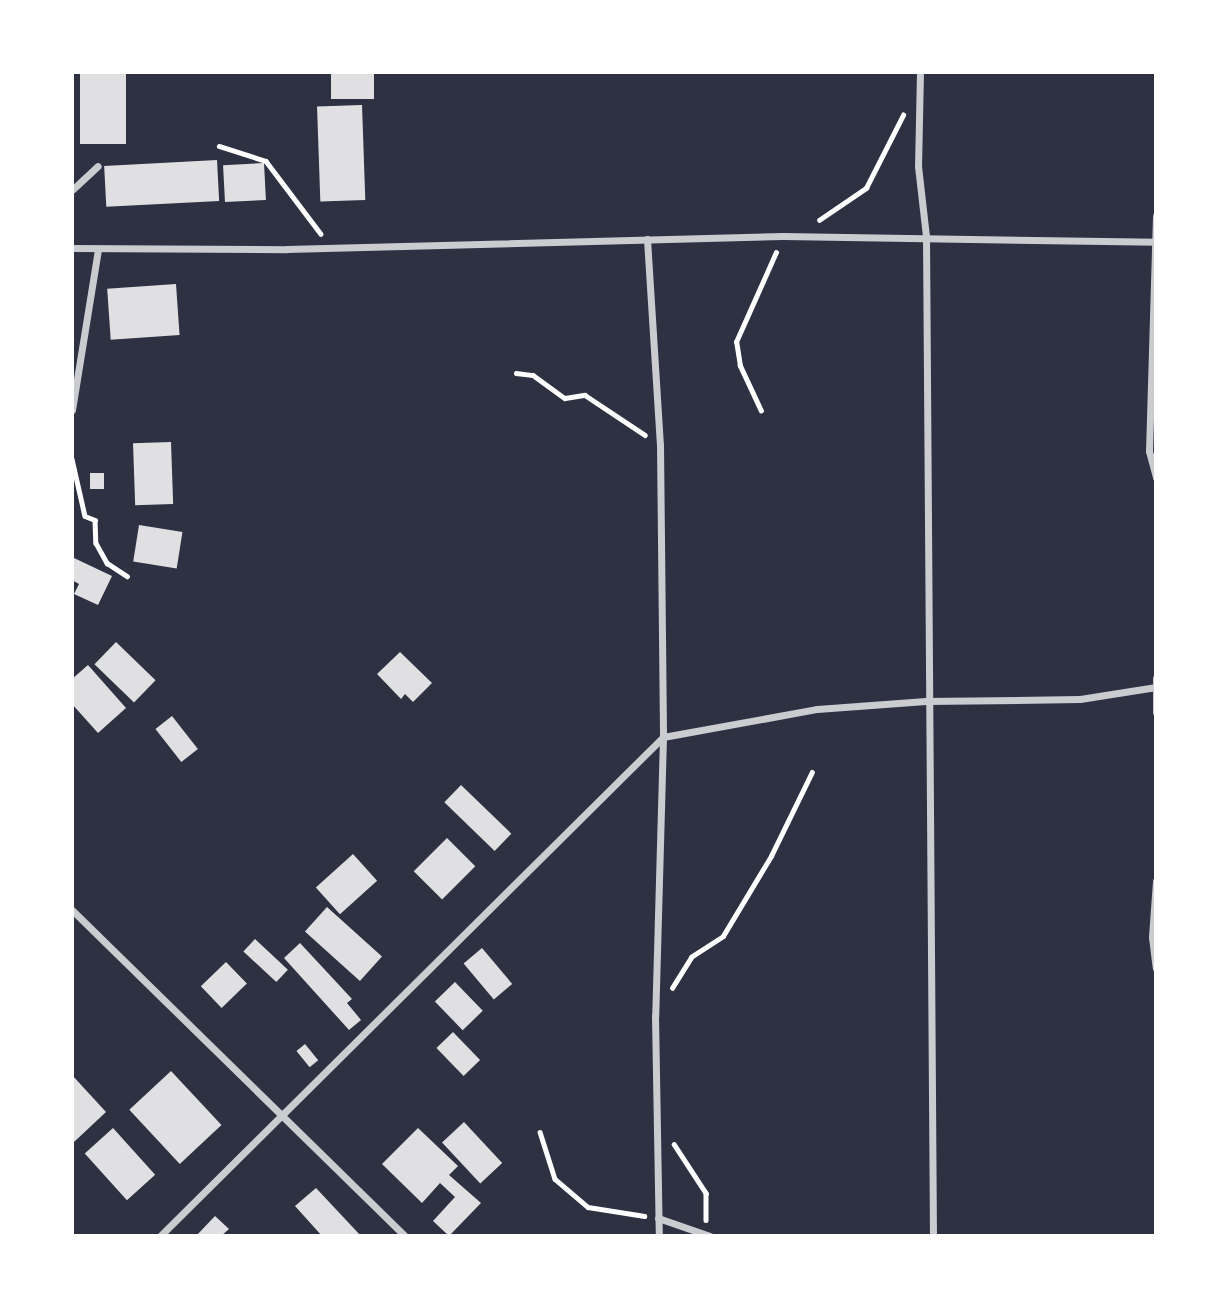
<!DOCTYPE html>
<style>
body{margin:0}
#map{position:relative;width:1228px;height:1308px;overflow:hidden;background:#2d3142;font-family:"Roboto Serif",serif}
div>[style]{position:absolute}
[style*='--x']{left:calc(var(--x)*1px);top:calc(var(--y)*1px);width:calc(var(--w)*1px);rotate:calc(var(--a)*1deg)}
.building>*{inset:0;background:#e0e0e3;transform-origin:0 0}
.path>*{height:4.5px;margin:-2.25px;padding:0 2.25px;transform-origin:2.25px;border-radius:2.25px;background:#fff}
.minor>*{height:7px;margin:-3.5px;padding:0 3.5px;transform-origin:3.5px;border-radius:3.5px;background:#caccd0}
span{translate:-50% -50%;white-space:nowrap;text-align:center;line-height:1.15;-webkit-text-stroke:6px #fff;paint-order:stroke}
.frame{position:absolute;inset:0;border:74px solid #fff;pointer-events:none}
</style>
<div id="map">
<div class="building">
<div style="left:80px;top:72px;width:46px;height:72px"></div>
<div style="left:331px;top:72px;width:43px;height:27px"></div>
<div style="left:362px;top:105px;width:95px;height:45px;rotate:88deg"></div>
<div style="left:217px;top:160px;width:41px;height:113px;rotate:87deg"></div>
<div style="left:264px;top:163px;width:37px;height:41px;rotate:87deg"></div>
<div style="left:176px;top:284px;width:51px;height:69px;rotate:86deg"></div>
<div style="left:171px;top:442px;width:62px;height:38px;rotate:88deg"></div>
<div style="left:90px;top:473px;width:14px;height:16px"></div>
<div style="left:139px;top:525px;width:44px;height:37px;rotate:9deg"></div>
<div style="clip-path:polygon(74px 558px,112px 576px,98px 605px,74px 594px,79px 584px,72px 580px)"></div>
<div style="left:116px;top:642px;width:55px;height:31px;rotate:44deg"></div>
<div style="clip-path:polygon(400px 652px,432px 683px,413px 702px,405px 694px,401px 699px,377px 674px)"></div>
<div style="clip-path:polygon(88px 665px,126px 708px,98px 733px,72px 704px,72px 679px)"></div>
<div style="left:172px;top:716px;width:42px;height:21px;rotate:52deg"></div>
<div style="left:461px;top:785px;width:70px;height:24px;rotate:44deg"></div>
<div style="left:447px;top:838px;width:40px;height:47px;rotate:45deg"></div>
<div style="left:353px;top:854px;width:36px;height:50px;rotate:48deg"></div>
<div style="left:327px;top:907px;width:74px;height:33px;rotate:42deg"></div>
<div style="left:255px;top:939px;width:45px;height:17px;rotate:43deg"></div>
<div style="clip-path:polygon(300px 943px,352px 999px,347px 1003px,361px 1020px,349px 1030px,284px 958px)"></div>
<div style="left:482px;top:948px;width:47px;height:24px;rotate:50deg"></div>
<div style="left:226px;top:962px;width:30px;height:35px;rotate:46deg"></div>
<div style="left:455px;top:982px;width:40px;height:28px;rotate:46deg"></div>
<div style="left:453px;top:1032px;width:39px;height:23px;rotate:46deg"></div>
<div style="left:305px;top:1044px;width:21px;height:11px;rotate:51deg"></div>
<div style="left:171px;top:1071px;width:74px;height:57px;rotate:47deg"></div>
<div style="clip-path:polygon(72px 1075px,106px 1112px,74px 1142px,72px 1139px)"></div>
<div style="left:464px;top:1122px;width:56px;height:30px;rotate:47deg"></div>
<div style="left:113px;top:1128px;width:63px;height:38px;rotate:48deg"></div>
<div style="clip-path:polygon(418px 1128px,458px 1166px,449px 1175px,481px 1203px,449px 1236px,433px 1221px,455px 1197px,440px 1183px,422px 1203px,382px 1164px)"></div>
<div style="clip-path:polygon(316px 1188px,361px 1236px,322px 1236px,295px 1206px)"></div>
<div style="clip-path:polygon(215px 1216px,229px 1229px,221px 1236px,196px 1236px)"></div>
</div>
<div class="path">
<div style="--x:219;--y:146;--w:49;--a:17.7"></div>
<div style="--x:266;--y:161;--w:91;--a:53"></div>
<div style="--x:819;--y:220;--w:57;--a:-34.2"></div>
<div style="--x:866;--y:188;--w:82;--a:-63.1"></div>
<div style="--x:516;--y:373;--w:17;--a:7"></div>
<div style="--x:533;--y:375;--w:39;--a:36"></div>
<div style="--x:565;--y:398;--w:20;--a:-9"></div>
<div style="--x:585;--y:395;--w:72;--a:33.7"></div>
<div style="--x:761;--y:411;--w:50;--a:-115"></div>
<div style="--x:740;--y:366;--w:24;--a:-99"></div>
<div style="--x:736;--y:342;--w:98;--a:-66"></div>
<div style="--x:72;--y:459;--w:58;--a:77.2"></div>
<div style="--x:85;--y:516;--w:11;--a:22"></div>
<div style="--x:95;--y:520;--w:23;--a:88"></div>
<div style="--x:96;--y:543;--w:23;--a:61"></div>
<div style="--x:107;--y:563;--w:24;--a:33"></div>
<div style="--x:672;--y:988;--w:36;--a:-58"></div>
<div style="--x:691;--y:957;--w:38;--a:-33"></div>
<div style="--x:723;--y:936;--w:93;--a:-59"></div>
<div style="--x:771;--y:856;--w:93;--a:-64"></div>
<div style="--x:540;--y:1132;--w:49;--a:72.3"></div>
<div style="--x:555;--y:1179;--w:43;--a:40.3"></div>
<div style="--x:588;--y:1207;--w:57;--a:9.1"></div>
<div style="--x:674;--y:1144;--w:59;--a:56.9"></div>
<div style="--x:706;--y:1193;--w:27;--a:90"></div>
</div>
<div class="minor">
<div style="--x:920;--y:72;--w:94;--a:91.2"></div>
<div style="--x:918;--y:166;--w:70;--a:83.5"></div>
<div style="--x:926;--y:236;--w:1000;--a:89.6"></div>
<div style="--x:72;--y:190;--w:35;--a:-43"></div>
<div style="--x:1156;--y:216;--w:235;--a:91.7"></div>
<div style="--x:1149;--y:451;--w:28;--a:75"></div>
<div style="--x:647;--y:239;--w:206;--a:86.4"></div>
<div style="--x:660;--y:445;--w:292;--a:89.4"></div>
<div style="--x:663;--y:737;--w:279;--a:91.6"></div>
<div style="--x:655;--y:1016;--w:220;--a:89"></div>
<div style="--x:72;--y:248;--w:215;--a:0.3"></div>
<div style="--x:287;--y:249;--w:496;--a:-1.5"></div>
<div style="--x:783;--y:236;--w:373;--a:0.9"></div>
<div style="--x:72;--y:410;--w:163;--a:-80.8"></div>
<div style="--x:1156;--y:678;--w:34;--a:90"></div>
<div style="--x:1156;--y:881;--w:56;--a:94.1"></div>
<div style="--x:1152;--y:937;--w:31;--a:83"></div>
<div style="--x:72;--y:910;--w:466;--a:44.4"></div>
<div style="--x:658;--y:1218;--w:55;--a:19.1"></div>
<div style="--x:160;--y:1236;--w:709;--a:-44.77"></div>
<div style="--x:663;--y:737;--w:157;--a:-10.3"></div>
<div style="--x:817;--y:709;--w:109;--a:-4.2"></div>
<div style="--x:926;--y:701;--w:154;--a:-0.7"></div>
<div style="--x:1080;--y:699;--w:77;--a:-9"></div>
</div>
<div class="frame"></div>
</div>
